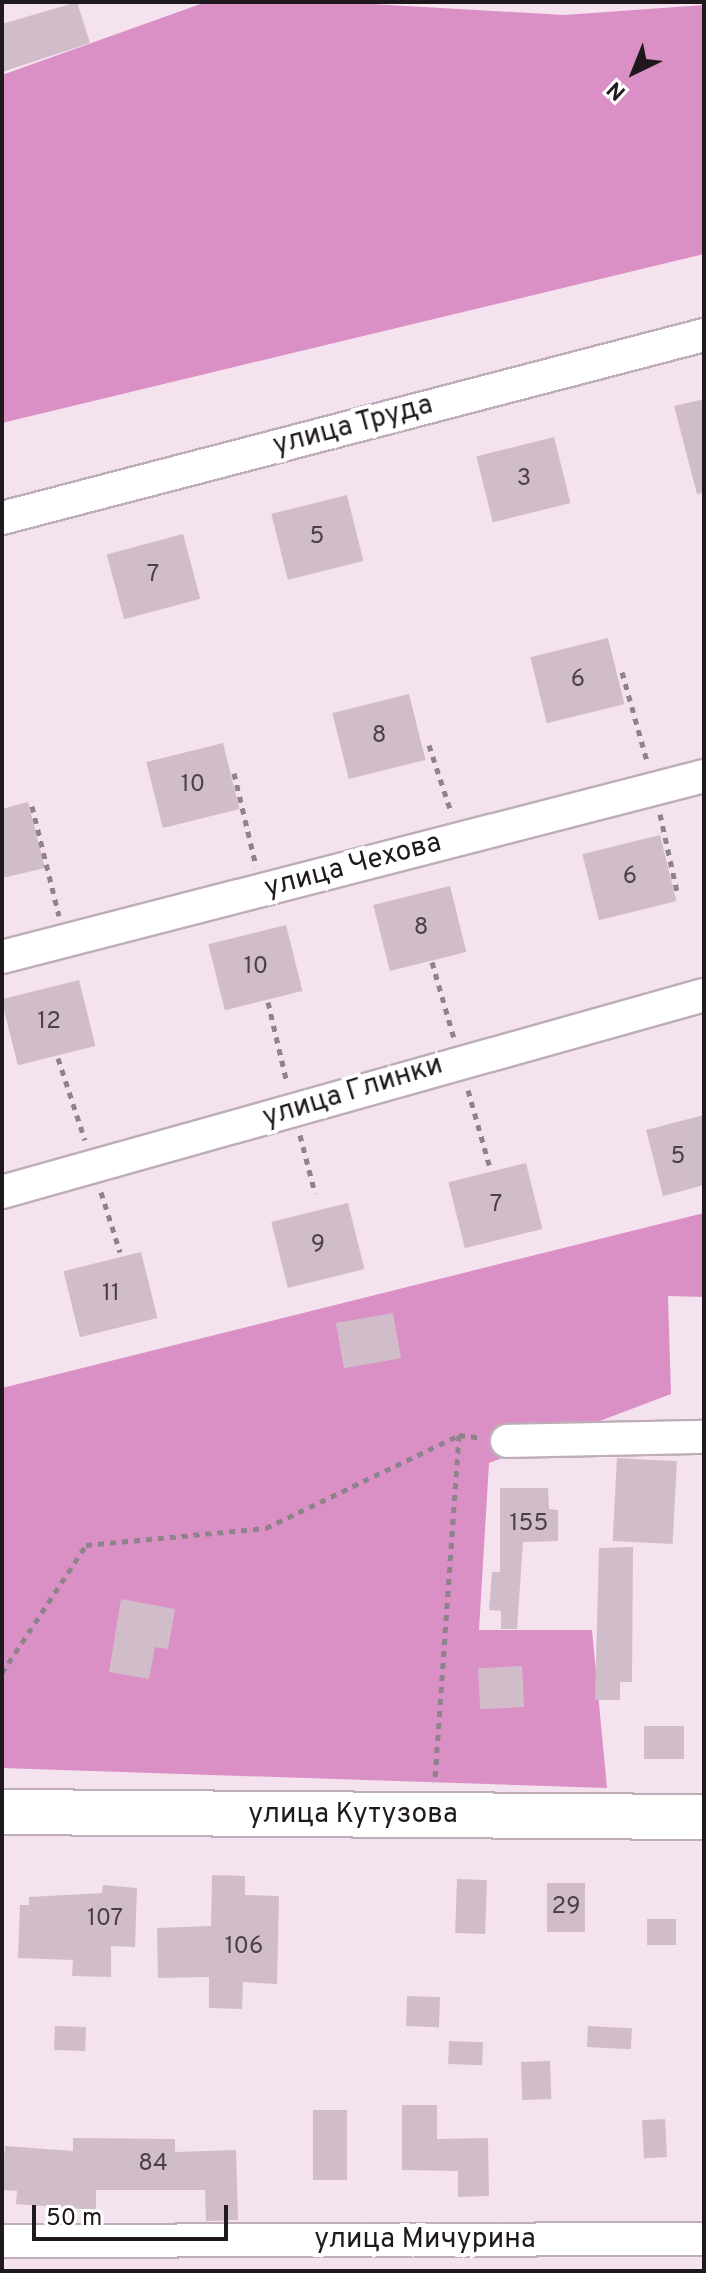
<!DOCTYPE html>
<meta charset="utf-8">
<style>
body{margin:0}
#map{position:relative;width:706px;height:2273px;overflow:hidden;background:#f5e2ef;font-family:Overpass,sans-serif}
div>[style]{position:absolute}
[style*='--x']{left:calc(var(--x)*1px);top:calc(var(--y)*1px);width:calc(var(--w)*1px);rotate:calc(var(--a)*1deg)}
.forest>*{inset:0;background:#db90c5}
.building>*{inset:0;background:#d0bdc9;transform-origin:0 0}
.path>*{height:5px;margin-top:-2.5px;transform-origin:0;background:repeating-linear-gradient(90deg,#8f838b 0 6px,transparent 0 12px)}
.roads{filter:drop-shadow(2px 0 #bfaeb9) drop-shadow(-2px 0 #bfaeb9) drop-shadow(0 2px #bfaeb9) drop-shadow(0 -2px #bfaeb9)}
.street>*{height:32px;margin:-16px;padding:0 16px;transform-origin:16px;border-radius:16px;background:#fff}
.secondary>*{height:44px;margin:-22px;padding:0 22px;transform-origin:22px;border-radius:22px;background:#fff}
span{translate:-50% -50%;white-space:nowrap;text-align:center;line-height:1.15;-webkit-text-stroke:8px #fff;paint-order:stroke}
.number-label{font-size:24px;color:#4b4248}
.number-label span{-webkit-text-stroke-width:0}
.street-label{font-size:28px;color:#1f191d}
.frame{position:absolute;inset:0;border:4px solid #1f191d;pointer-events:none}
.north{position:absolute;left:594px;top:32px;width:80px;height:80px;-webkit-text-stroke:6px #fff;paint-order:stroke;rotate:223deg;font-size:22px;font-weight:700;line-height:32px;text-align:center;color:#1f191d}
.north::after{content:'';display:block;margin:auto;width:28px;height:36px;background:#1f191d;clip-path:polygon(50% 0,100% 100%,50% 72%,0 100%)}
.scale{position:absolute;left:32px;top:2205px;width:196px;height:36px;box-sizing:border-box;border:4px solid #1f191d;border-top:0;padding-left:10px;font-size:24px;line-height:28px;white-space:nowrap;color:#1f191d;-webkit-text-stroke:6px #fff;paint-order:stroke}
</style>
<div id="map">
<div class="forest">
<div style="clip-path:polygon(206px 2px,338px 2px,564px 15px,704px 5px,704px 254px,2px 423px,2px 75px)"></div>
<div style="clip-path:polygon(704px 1213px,704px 1297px,668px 1296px,671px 1394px,489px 1463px,479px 1630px,592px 1630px,607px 1788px,2px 1768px,2px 1388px)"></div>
</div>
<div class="building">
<div style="clip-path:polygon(77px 2px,90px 43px,2px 72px,2px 24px)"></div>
<div style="clip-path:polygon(704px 399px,704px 493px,697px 494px,674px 406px)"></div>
<div style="left:554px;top:437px;width:68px;height:80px;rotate:76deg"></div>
<div style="left:347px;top:495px;width:68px;height:78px;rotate:76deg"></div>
<div style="left:183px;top:534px;width:67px;height:79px;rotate:75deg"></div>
<div style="left:608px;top:638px;width:68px;height:80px;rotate:76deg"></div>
<div style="left:409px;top:694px;width:68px;height:79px;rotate:76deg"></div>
<div style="left:223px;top:743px;width:68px;height:79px;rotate:76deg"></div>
<div style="clip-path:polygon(28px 802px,45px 868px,2px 878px,2px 809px)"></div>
<div style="left:660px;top:835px;width:68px;height:80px;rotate:76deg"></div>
<div style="left:450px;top:886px;width:68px;height:79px;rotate:76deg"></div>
<div style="left:286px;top:925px;width:68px;height:80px;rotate:76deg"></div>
<div style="left:79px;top:980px;width:68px;height:80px;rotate:76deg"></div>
<div style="clip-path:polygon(704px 1115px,704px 1185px,663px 1196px,646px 1130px)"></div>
<div style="left:526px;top:1163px;width:68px;height:80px;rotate:76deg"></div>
<div style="left:348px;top:1203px;width:68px;height:79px;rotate:76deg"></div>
<div style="left:141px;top:1252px;width:68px;height:80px;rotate:76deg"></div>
<div style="left:393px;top:1313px;width:46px;height:58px;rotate:80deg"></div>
<div style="left:617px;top:1458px;width:60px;height:83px;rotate:3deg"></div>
<div style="clip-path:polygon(500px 1488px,548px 1488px,549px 1509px,558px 1510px,558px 1541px,523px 1542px,517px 1629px,501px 1629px,501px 1611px,489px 1610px,492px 1572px,500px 1572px)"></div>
<div style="clip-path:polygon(633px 1547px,632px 1682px,620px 1682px,620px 1700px,595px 1700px,599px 1548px)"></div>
<div style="clip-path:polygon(121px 1599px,175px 1609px,168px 1649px,155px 1647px,149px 1679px,109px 1672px)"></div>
<div style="left:522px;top:1666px;width:41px;height:44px;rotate:87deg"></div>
<div style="left:644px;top:1726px;width:40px;height:33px"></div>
<div style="clip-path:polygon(212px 1875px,245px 1876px,245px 1895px,279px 1896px,277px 1984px,243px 1982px,242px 2009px,209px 2008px,209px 1977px,158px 1978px,157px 1928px,211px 1926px)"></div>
<div style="left:457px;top:1879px;width:30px;height:54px;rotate:2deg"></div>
<div style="left:547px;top:1883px;width:38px;height:49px"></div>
<div style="clip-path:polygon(103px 1885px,137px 1888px,135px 1947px,111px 1946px,111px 1977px,72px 1976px,73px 1960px,18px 1958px,20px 1905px,29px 1905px,29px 1897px,102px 1893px)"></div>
<div style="left:647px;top:1919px;width:29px;height:26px"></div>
<div style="left:407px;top:1996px;width:33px;height:30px;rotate:2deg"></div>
<div style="left:55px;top:2026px;width:31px;height:24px;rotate:2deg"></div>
<div style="left:588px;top:2026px;width:44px;height:21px;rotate:3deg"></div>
<div style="left:449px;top:2041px;width:34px;height:23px;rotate:2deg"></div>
<div style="left:550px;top:2061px;width:38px;height:29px;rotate:88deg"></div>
<div style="clip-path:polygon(402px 2105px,437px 2105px,437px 2139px,488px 2138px,489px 2196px,458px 2197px,458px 2171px,402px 2170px)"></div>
<div style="left:313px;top:2110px;width:34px;height:70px"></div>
<div style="left:665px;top:2119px;width:38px;height:23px;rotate:87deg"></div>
<div style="clip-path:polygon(73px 2138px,175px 2139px,175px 2152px,236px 2150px,238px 2220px,206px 2221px,205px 2190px,96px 2190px,96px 2210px,16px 2204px,17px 2191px,2px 2190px,5px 2146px,73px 2151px)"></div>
</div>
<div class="path">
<div style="--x:622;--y:672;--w:92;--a:74.3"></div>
<div style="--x:429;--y:745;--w:71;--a:71.8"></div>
<div style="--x:234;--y:773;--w:96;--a:76.7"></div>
<div style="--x:32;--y:806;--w:113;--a:76.2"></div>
<div style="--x:660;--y:814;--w:79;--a:77.6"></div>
<div style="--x:432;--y:962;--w:79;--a:73.9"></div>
<div style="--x:268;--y:1002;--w:83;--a:76.8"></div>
<div style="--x:58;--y:1058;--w:86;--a:71.8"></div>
<div style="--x:468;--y:1090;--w:81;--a:74.2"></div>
<div style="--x:300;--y:1135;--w:60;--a:75.5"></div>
<div style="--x:101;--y:1192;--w:63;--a:72.4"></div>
<div style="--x:459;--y:1435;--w:23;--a:7"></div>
<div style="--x:2;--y:1673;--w:153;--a:-56.7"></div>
<div style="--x:86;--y:1545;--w:181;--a:-5.4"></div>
<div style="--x:266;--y:1528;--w:214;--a:-25.7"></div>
<div style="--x:459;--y:1435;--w:348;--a:94"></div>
</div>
<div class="roads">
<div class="street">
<div style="--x:2;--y:518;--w:725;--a:-14.61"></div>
<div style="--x:2;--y:957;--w:725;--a:-14.46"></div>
<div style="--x:2;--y:1192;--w:729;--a:-15.68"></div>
<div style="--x:507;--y:1441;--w:197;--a:-1.2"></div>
<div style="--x:2;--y:2241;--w:702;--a:-0.16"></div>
</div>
<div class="secondary">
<div style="--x:2;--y:1812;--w:702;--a:0.41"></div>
</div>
</div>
<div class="number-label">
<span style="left:524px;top:480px">3</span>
<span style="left:317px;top:538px">5</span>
<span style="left:153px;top:576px">7</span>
<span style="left:578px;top:681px">6</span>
<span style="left:379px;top:737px">8</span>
<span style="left:193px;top:786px">10</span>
<span style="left:630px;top:878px">6</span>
<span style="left:421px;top:929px">8</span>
<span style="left:256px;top:968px">10</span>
<span style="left:49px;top:1023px">12</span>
<span style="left:678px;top:1158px">5</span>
<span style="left:496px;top:1206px">7</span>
<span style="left:318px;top:1246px">9</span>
<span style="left:111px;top:1295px">11</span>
<span style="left:529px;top:1525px">155</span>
<span style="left:566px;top:1908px">29</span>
<span style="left:105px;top:1920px">107</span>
<span style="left:244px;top:1948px">106</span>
<span style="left:153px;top:2165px">84</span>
</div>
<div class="street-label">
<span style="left:353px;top:426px;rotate:-15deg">улица Труда</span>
<span style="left:353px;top:866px;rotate:-15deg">улица Чехова</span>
<span style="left:353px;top:1092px;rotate:-17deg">улица Глинки</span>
<span style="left:353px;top:1815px">улица Кутузова</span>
<span style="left:425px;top:2240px">улица Мичурина</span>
</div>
<div class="frame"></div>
<div class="north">N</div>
<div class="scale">50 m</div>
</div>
